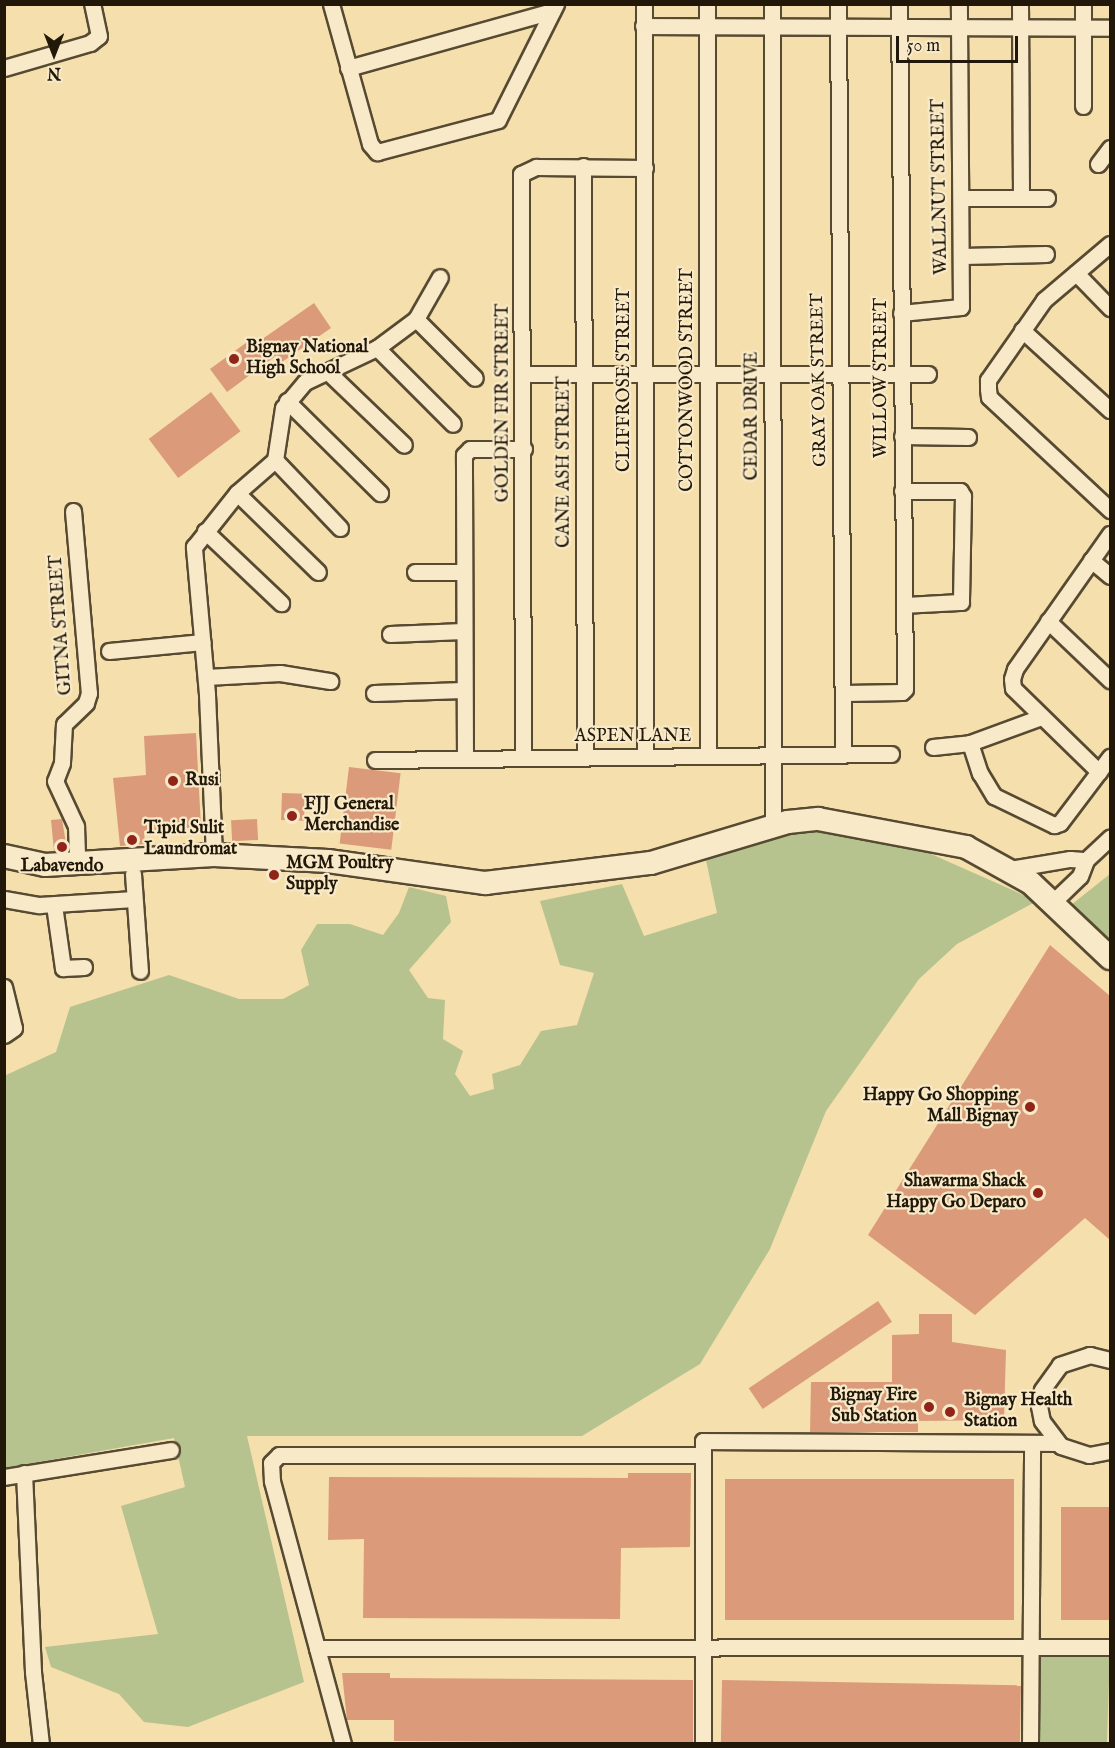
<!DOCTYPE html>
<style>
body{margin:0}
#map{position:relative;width:1115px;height:1748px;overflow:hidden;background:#f5dfac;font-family:"IM FELL English",serif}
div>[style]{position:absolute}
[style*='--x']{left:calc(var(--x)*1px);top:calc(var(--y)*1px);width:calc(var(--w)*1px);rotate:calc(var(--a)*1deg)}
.green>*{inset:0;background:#b6c38e;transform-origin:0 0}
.building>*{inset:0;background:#db9b7a;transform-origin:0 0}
.roads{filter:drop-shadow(2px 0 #574a32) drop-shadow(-2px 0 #574a32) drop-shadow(0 2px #574a32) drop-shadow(0 -2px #574a32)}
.minor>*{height:15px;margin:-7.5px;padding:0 7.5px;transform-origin:7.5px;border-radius:7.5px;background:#f8eac9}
.secondary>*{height:22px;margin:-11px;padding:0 11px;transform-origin:11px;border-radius:11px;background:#f8eac9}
.dots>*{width:16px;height:16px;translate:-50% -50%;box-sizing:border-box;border:3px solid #f8eac9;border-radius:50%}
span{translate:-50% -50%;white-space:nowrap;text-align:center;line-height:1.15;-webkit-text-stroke:4.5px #f8eac9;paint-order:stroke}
.street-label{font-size:18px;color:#221809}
.poi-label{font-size:18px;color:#221809;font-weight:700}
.left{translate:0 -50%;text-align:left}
.right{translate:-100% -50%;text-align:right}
.frame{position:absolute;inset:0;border:6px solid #221809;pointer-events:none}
.north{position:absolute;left:24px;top:24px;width:60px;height:60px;-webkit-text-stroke:4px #f8eac9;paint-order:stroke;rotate:180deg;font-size:16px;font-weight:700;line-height:24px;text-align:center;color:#221809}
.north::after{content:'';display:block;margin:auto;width:21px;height:27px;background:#221809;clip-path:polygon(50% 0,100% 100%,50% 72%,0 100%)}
.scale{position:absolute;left:896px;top:36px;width:122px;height:27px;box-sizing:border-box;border:3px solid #221809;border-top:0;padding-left:8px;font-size:18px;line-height:21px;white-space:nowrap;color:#221809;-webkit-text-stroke:4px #f8eac9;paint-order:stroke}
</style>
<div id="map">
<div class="green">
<div style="clip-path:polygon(816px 826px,913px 846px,1037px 901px,957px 944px,919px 979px,826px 1111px,770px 1249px,700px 1364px,582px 1436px,247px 1436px,304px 1682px,188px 1727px,144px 1722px,119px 1694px,51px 1667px,45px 1647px,158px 1634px,121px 1506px,185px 1487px,174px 1438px,5px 1468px,4px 1076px,56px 1052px,70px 1007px,169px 975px,239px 999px,283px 999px,309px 985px,301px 950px,317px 924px,350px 924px,383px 935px,399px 913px,409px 887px,446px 896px,451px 922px,409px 970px,428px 998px,445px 1000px,443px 1039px,463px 1051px,455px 1074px,470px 1096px,494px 1089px,492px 1074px,520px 1065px,541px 1031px,577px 1025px,594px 973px,560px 965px,540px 901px,622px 884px,644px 936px,717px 913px,706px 860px)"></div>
<div style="clip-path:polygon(1110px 874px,1110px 941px,1071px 905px)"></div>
<div style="left:1036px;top:1653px;width:74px;height:91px;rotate:2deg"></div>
</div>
<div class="building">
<div style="clip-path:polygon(314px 303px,331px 328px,282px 362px,277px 355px,227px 392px,210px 369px,254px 337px,258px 342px)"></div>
<div style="left:211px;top:392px;width:49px;height:78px;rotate:53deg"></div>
<div style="clip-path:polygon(196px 733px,201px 827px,144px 831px,145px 844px,120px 846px,113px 778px,146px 775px,144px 736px)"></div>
<div style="left:349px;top:767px;width:52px;height:77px;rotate:7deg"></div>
<div style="left:282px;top:793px;width:23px;height:27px;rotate:2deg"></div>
<div style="clip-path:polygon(62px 819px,67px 850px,54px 851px,51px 820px)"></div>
<div style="left:257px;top:819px;width:21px;height:26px;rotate:87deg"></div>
<div style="clip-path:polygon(1050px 945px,1110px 996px,1110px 1240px,1085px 1218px,975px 1315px,868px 1235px)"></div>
<div style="left:878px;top:1301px;width:25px;height:156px;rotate:56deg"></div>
<div style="clip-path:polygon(919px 1314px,952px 1314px,952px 1342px,1006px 1350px,1004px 1420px,918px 1421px,918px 1432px,810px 1432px,811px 1382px,892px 1382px,892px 1335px,919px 1334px)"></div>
<div style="clip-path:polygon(628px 1473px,691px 1473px,690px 1547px,621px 1548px,620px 1619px,363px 1618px,364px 1539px,328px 1540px,329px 1477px,628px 1478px)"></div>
<div style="left:1014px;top:1479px;width:141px;height:289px;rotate:90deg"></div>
<div style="left:1061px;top:1507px;width:49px;height:113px"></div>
<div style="clip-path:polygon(342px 1673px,390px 1673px,390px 1678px,693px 1680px,693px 1743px,394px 1741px,394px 1720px,347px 1720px)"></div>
<div style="left:722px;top:1680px;width:299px;height:63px;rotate:1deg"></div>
</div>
<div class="roads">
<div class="minor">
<div style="--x:331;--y:4;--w:145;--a:74.4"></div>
<div style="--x:370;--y:144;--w:11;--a:49"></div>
<div style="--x:377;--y:152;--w:125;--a:-14.8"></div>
<div style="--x:498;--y:120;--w:130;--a:-63.4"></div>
<div style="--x:644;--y:4;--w:752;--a:89.92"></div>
<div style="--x:707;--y:4;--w:752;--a:89.92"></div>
<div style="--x:772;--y:4;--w:824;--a:89.93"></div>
<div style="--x:838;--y:4;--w:751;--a:89.62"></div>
<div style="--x:1020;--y:4;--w:194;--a:89.7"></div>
<div style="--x:643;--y:26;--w:467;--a:0.2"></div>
<div style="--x:4;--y:68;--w:90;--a:-16.2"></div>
<div style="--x:90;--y:43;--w:11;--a:-38"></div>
<div style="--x:99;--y:36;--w:33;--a:-102"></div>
<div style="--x:348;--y:68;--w:212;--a:-15.6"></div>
<div style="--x:1083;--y:106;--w:102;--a:-90"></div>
<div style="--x:1098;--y:164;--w:20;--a:-53"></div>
<div style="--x:583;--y:166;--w:591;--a:89.81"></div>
<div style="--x:961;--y:198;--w:86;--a:0"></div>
<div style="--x:1110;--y:244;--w:87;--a:139.7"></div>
<div style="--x:1044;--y:300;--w:98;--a:125"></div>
<div style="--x:988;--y:380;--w:9;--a:90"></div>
<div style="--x:988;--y:389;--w:8;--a:83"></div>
<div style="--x:989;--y:397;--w:166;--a:43"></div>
<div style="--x:963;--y:256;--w:83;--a:-1.4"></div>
<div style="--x:1076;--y:273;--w:49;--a:45.8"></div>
<div style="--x:901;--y:313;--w:60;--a:-5.7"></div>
<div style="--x:961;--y:307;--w:303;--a:-90.4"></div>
<div style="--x:416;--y:319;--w:83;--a:45"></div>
<div style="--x:1022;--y:330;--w:119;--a:42.3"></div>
<div style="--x:377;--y:348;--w:107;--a:45"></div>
<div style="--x:328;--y:372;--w:105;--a:43.8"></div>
<div style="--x:523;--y:374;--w:405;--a:0"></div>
<div style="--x:287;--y:401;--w:131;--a:44.7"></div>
<div style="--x:902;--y:436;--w:66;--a:0.9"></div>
<div style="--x:275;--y:460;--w:94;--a:46.3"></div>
<div style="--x:902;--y:491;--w:58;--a:0"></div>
<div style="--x:960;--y:491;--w:6;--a:59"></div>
<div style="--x:963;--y:496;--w:106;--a:91.1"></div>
<div style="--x:961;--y:602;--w:57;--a:177"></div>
<div style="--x:237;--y:493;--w:113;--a:44.3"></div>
<div style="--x:73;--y:511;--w:183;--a:85"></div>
<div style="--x:89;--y:693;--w:10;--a:107"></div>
<div style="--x:86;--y:703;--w:30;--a:136"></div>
<div style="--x:64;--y:724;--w:39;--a:93"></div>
<div style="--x:62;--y:763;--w:19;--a:111"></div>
<div style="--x:55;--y:781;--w:50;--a:65"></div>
<div style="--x:76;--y:826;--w:38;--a:88"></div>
<div style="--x:205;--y:531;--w:105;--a:43.5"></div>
<div style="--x:1091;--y:560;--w:25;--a:40"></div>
<div style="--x:415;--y:572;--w:47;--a:0"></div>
<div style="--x:1048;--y:621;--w:86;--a:43.6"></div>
<div style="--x:390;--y:634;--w:73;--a:-2.4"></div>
<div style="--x:109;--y:651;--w:94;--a:-5.5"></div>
<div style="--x:206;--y:677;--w:74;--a:-3.1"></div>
<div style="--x:280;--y:673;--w:51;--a:9.1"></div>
<div style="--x:374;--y:693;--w:89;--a:-1.9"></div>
<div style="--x:845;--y:693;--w:57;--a:-1"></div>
<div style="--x:902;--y:692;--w:4;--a:-45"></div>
<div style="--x:905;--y:689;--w:685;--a:-90.5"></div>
<div style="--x:970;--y:743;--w:32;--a:72"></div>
<div style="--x:980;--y:773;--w:27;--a:59"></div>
<div style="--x:994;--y:796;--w:67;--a:25.8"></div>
<div style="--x:1054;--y:825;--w:6;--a:-18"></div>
<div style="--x:1060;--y:823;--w:83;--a:-52.9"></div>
<div style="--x:933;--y:747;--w:37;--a:-6"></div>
<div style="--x:970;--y:743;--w:76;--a:-20.1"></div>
<div style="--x:523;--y:757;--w:583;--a:-90.2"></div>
<div style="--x:521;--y:174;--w:17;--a:-25"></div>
<div style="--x:536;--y:167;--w:109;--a:0.5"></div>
<div style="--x:465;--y:758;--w:303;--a:-90.2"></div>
<div style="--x:464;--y:455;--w:8;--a:-45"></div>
<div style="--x:470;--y:449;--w:54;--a:0"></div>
<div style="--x:375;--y:760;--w:516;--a:-0.67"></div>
<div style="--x:1099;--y:772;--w:120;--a:-135.7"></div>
<div style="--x:1013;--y:688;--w:9;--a:-96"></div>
<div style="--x:1012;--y:679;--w:10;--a:-73"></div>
<div style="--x:1015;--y:669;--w:165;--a:-54.9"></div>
<div style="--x:214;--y:855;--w:161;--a:-92.5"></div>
<div style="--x:207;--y:694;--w:148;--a:-95.1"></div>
<div style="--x:194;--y:547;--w:69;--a:-51.5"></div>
<div style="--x:237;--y:493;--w:50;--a:-41"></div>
<div style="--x:275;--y:460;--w:53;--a:-81.3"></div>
<div style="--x:283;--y:408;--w:34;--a:-50"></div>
<div style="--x:305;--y:382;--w:80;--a:-25.3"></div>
<div style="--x:377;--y:348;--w:49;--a:-36.6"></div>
<div style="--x:416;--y:319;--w:48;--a:-60.3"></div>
<div style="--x:1010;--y:869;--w:61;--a:-9.5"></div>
<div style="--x:1070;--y:859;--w:16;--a:4"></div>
<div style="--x:133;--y:874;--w:97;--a:85.9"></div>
<div style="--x:4;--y:899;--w:36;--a:10"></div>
<div style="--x:39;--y:905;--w:95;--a:-3.6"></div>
<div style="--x:1053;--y:902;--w:37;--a:-44"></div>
<div style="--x:1080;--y:876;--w:17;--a:-69"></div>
<div style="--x:1086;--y:860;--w:33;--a:-43"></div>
<div style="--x:54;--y:905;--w:64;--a:81.9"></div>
<div style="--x:63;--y:968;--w:21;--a:-3"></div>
<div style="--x:4;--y:987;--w:42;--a:76.3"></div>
<div style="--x:14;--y:1028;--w:12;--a:145"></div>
<div style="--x:1110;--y:1360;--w:21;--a:-166"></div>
<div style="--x:1090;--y:1355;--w:32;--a:162"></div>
<div style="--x:1060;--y:1365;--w:31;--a:126"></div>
<div style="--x:1042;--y:1390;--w:16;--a:101"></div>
<div style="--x:1039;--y:1406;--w:15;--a:79"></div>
<div style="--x:1042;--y:1421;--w:31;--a:53"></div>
<div style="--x:1061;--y:1446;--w:29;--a:18"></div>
<div style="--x:1089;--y:1455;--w:21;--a:-11"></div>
<div style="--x:24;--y:1473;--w:199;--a:87.4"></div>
<div style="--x:33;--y:1672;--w:72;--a:83.7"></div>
<div style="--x:4;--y:1477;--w:169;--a:-9.2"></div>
<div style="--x:317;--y:1648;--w:173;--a:-105.1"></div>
<div style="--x:272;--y:1481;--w:18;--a:-93"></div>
<div style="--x:271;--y:1463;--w:11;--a:-45"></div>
<div style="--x:279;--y:1455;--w:424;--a:0"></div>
<div style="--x:343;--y:1744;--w:99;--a:-105.2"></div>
<div style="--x:317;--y:1648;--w:793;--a:-0.07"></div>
<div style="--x:703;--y:1744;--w:303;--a:-90"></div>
<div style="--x:703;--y:1441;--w:353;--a:0.3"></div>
<div style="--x:1030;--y:1744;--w:300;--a:-89.6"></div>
</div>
<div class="secondary">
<div style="--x:4;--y:856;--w:42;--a:12.4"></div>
<div style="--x:45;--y:865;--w:169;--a:-3.4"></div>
<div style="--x:214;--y:855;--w:114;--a:3"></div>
<div style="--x:328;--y:861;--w:159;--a:8"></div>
<div style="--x:485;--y:883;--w:167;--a:-6.9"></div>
<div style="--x:651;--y:863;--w:143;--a:-16.7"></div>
<div style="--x:788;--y:822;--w:30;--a:-6"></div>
<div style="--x:818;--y:819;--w:151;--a:10.7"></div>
<div style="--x:966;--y:847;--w:74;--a:29"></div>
<div style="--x:1031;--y:883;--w:109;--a:43.5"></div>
</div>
</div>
<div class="dots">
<div style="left:234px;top:359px;background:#8f2418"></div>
<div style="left:173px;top:781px;background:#8f2418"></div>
<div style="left:292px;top:816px;background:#8f2418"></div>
<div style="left:132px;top:840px;background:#8f2418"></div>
<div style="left:62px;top:847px;background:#8f2418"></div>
<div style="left:274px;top:875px;background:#8f2418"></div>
<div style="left:1030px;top:1107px;background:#8f2418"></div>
<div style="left:1038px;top:1193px;background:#8f2418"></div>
<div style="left:929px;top:1407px;background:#8f2418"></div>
<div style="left:950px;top:1412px;background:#8f2418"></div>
</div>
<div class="street-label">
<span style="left:941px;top:187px;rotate:-91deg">WALLNUT STREET</span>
<span style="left:882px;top:378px;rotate:-90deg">WILLOW STREET</span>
<span style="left:625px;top:380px;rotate:-90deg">CLIFFROSE STREET</span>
<span style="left:688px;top:380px;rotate:-90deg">COTTONWOOD STREET</span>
<span style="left:820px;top:380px;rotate:-91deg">GRAY OAK STREET</span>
<span style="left:504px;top:403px;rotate:-90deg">GOLDEN FIR STREET</span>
<span style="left:753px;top:416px;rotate:-90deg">CEDAR DRIVE</span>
<span style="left:565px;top:462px;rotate:-90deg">CANE ASH STREET</span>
<span style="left:62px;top:625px;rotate:-94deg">GITNA STREET</span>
<span style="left:633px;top:737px">ASPEN LANE</span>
</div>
<div class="poi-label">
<span class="left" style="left:246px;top:359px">Bignay National<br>High School</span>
<span class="left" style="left:185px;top:781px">Rusi</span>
<span class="left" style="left:304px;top:816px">FJJ General<br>Merchandise</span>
<span class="left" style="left:144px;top:840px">Tipid Sulit<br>Laundromat</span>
<span class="left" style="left:286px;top:875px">MGM Poultry<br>Supply</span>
<span style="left:62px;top:867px">Labavendo</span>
<span class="right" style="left:1018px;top:1107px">Happy Go Shopping<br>Mall Bignay</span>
<span class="right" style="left:1026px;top:1193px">Shawarma Shack<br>Happy Go Deparo</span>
<span class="right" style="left:917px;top:1407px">Bignay Fire<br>Sub Station</span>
<span class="left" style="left:964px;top:1412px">Bignay Health<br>Station</span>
</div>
<div class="frame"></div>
<div class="north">N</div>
<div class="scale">50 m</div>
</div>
